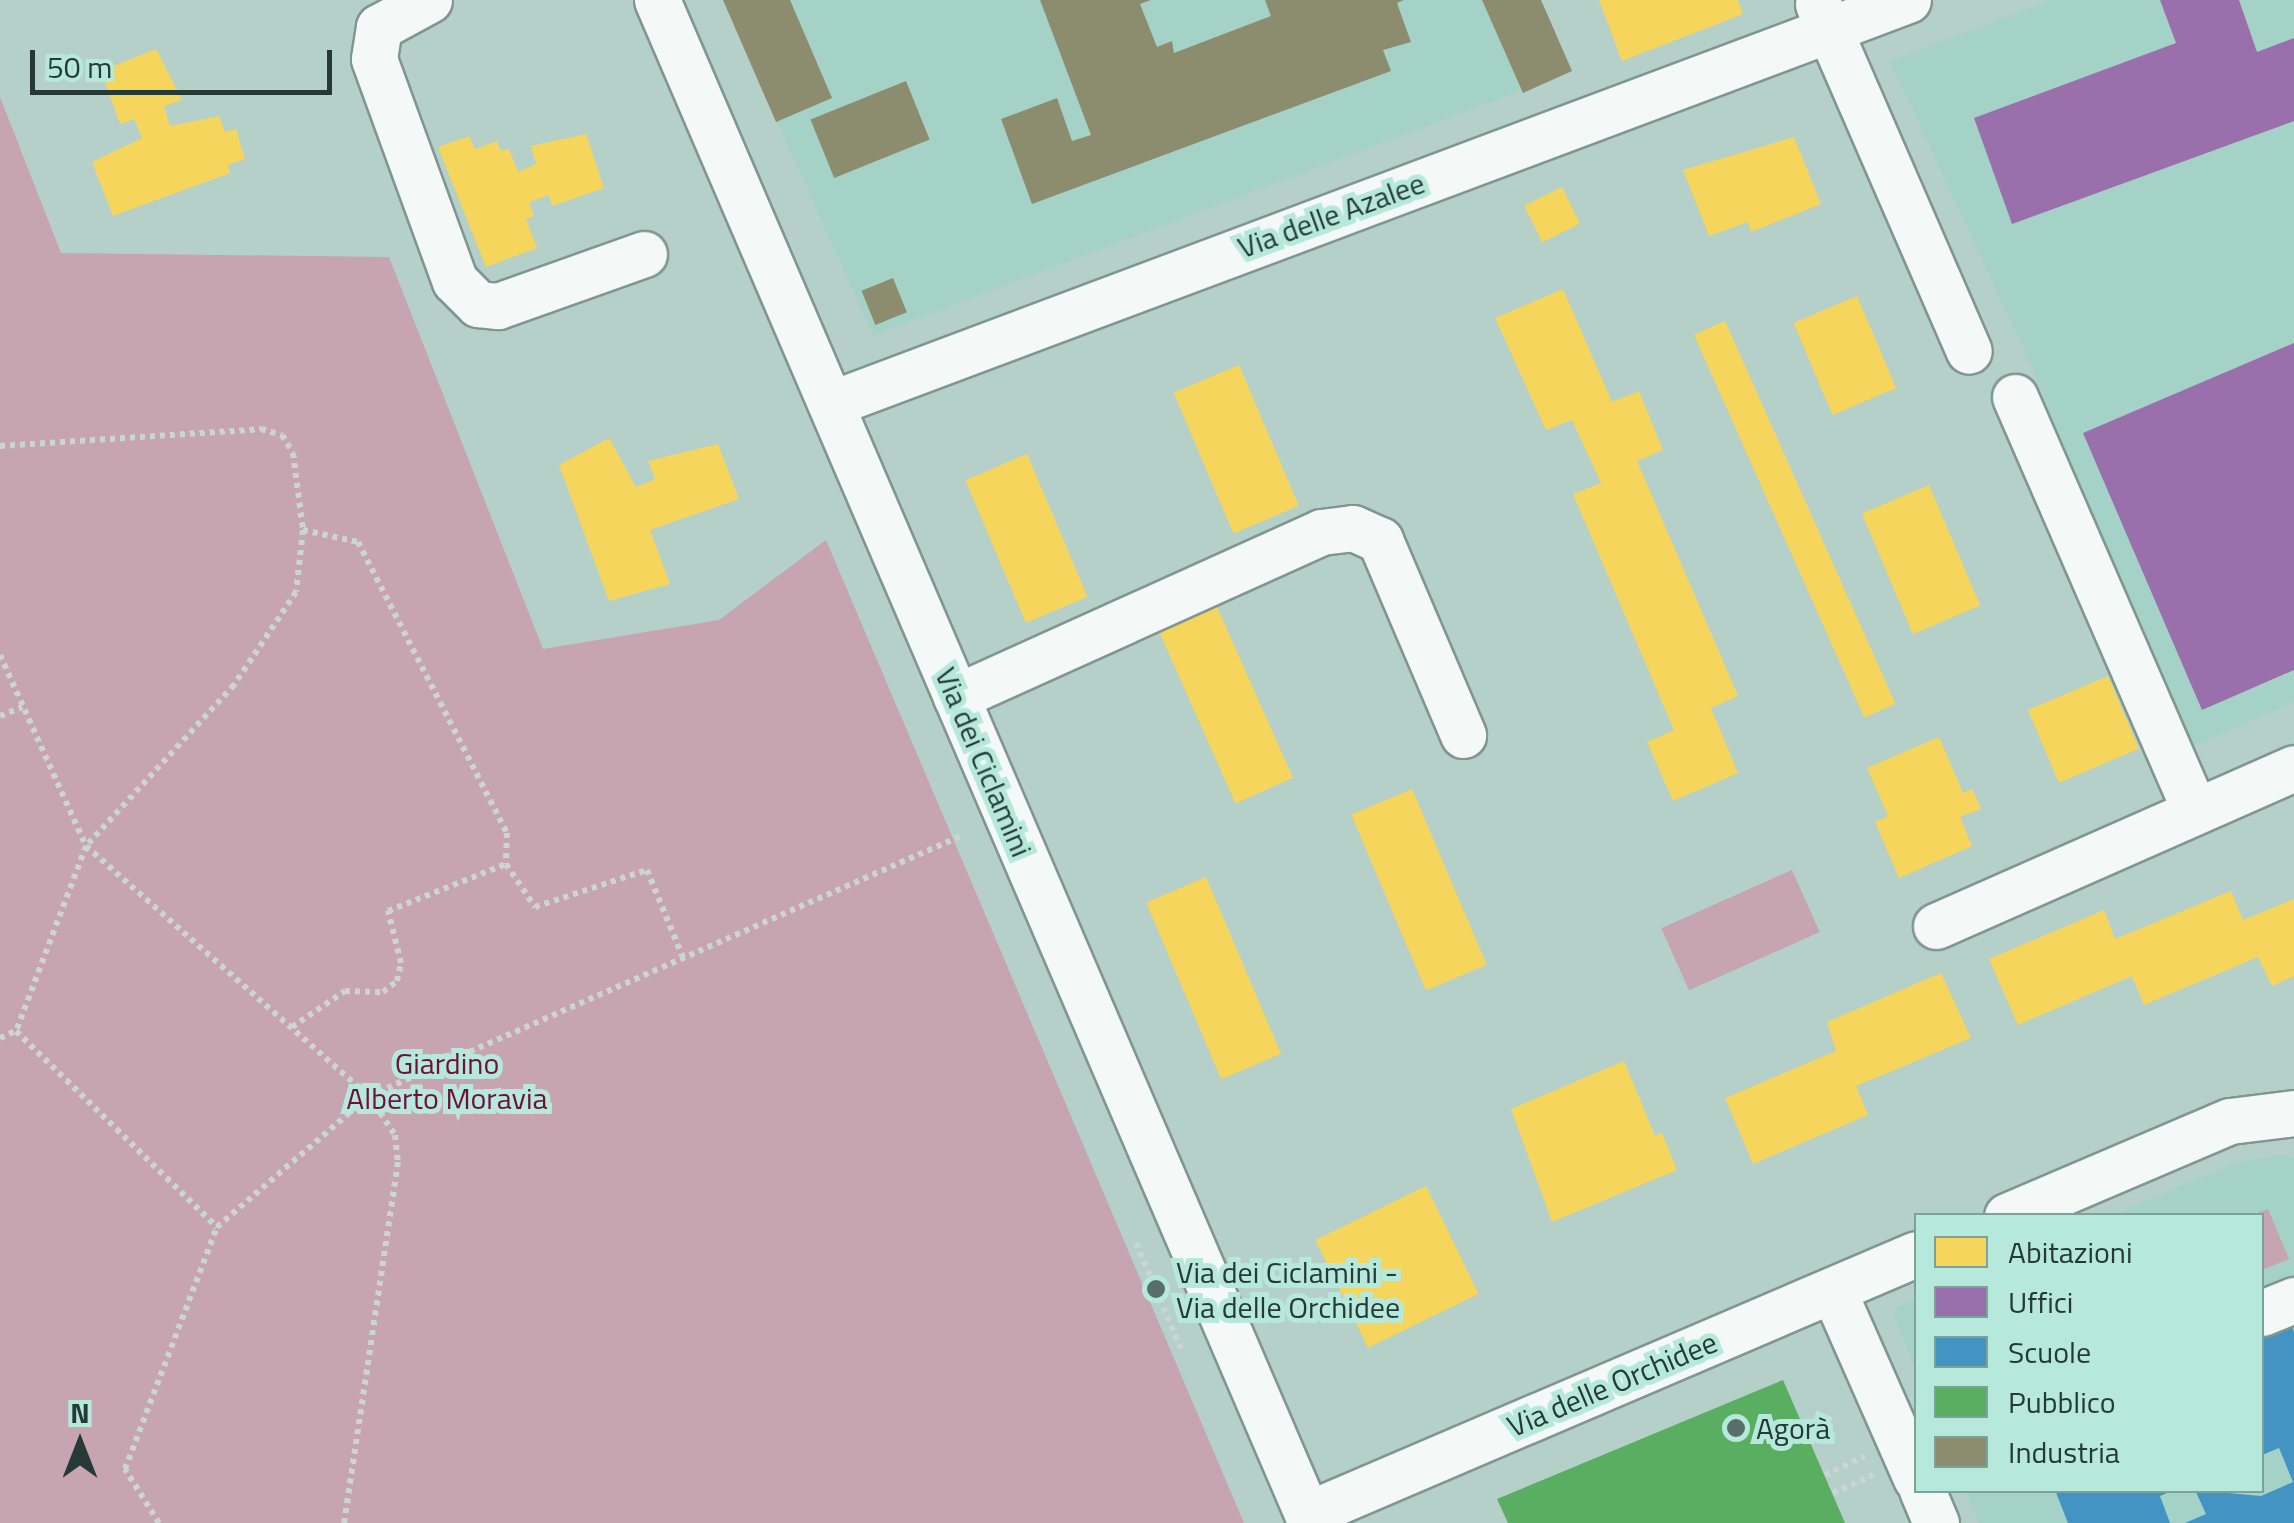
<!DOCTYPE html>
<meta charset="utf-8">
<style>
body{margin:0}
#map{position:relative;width:2294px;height:1523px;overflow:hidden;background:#b4d0c9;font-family:"Titillium Web",sans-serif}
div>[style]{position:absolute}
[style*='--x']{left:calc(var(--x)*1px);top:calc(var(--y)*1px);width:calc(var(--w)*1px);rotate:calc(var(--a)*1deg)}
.built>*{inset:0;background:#a5d2c7}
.green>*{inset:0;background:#c6a5b1;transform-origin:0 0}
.homes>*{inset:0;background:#f6d55c;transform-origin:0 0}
.offices>*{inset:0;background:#9970ab}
.schools>*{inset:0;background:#4393c3}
.public>*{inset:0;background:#5aae61}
.industry>*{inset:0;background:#8c8c6e;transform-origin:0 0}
.path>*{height:6px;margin-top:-3px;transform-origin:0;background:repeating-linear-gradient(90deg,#ccd5d2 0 5px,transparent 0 10px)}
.roads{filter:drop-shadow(2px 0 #809690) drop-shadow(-2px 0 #809690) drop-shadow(0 2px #809690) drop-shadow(0 -2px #809690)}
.minor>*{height:45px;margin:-22.5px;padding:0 22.5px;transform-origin:22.5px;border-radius:22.5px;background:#f4f8f7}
.dots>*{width:28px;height:28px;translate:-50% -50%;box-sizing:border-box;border:5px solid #b6e8dc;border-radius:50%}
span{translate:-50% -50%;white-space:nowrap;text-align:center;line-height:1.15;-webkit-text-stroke:10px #b6e8dc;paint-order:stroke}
.street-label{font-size:30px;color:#263a35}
.park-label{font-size:30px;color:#6d113c}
.poi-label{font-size:30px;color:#263a35}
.left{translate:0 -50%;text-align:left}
.legend{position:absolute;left:1914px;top:1213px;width:350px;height:280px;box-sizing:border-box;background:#b6e8dc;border:2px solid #7ca299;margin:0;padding:12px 18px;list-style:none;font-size:30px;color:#263a35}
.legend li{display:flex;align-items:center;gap:20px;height:50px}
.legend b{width:50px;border:2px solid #7ca299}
.north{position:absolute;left:30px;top:1393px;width:100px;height:100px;-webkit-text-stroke:8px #b6e8dc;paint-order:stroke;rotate:0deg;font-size:28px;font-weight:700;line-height:40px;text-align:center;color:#263a35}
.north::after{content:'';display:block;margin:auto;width:35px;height:45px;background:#263a35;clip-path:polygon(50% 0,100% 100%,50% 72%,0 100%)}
.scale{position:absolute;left:30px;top:50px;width:302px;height:45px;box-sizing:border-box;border:5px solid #263a35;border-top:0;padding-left:12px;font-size:30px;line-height:35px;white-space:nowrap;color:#263a35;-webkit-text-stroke:8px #b6e8dc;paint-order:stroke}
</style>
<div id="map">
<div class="built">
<div style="clip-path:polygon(723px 0,1541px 0,1572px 71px,873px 335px)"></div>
<div style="clip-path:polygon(2052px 0,2294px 0,2294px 701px,2182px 752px,2032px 367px,1890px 61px)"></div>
<div style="clip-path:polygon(2281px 1155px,2294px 1157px,2294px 1523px,1979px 1523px,1966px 1491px,2262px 1490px,2262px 1216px,2113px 1215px,2244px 1160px)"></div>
<div style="clip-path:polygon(1916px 1300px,1916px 1371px,1892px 1310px)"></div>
</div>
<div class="green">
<div style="clip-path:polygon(0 97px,61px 253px,389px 257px,543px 649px,719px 620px,826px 540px,1244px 1523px,0 1523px)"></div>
<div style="left:1792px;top:870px;width:68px;height:143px;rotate:66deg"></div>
<div style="clip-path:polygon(2268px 1209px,2289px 1259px,2262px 1270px,2262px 1216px,2253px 1215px)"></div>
</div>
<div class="homes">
<div style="clip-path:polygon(1599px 0,1738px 0,1743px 14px,1622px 61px)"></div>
<div style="clip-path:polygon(156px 49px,182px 100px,164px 106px,170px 126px,219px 116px,225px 132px,236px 129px,245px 159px,228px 165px,230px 173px,113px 216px,92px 162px,142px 138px,134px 119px,120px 124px,101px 71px)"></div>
<div style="clip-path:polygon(586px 134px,604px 188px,552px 206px,549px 195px,529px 202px,534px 216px,526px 219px,537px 248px,486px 267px,438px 147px,469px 136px,475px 149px,497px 141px,501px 151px,509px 149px,518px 172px,536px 164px,531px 146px)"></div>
<div style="clip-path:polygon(1794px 137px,1821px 204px,1751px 232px,1748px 222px,1709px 236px,1683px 170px)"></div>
<div style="left:1562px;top:187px;width:41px;height:42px;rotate:64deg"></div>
<div style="clip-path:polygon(1563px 289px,1612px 402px,1639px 391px,1663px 450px,1637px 461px,1738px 696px,1711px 708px,1738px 773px,1673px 801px,1647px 742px,1674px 730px,1573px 494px,1601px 483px,1572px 420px,1546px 430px,1495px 318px)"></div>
<div style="left:1857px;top:296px;width:100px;height:69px;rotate:67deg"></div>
<div style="left:1725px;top:321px;width:419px;height:34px;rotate:66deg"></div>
<div style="left:1239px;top:365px;width:153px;height:71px;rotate:67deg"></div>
<div style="clip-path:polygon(609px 438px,636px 487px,655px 479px,648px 461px,718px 444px,739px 499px,650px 530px,670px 584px,609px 601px,559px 465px)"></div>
<div style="left:1027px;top:454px;width:155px;height:67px;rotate:67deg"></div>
<div style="left:1929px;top:485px;width:131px;height:73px;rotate:67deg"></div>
<div style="left:1217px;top:607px;width:187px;height:63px;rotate:66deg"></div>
<div style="left:2108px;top:676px;width:79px;height:87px;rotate:67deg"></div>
<div style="clip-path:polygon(1939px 737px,1963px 793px,1972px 789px,1981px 809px,1960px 817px,1972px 846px,1899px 878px,1875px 822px,1888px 816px,1867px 768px)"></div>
<div style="left:1412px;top:789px;width:191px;height:66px;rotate:67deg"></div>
<div style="left:1206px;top:877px;width:192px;height:65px;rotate:67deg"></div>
<div style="clip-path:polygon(2231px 891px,2243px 920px,2294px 899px,2294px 976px,2272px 986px,2258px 957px,2144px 1005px,2132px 976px,2018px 1025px,1989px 959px,2104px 910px,2115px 939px)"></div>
<div style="clip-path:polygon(1941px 973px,1971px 1038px,1856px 1086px,1868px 1115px,1753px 1164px,1725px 1098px,1836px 1051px,1827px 1022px)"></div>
<div style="clip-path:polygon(1624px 1061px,1655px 1136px,1662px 1133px,1677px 1170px,1552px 1222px,1511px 1109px)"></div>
<div style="left:1426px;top:1186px;width:120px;height:123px;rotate:64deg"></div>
</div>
<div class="offices">
<div style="clip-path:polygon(2160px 0,2239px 0,2257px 52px,2294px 38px,2294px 121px,2012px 224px,1974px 118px,2176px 43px)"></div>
<div style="clip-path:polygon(2294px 343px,2294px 670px,2202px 710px,2083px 433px)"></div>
</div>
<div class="schools">
<div style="clip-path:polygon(2289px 1319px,2294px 1332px,2294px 1523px,2185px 1523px,2206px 1514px,2195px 1490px,2261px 1496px,2293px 1482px,2279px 1448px,2262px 1455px,2262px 1330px)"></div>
<div style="clip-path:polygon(2055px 1490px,2174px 1490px,2160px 1496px,2170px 1523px,2068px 1523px)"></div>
</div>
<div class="public">
<div style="clip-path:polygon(1783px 1380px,1845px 1523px,1508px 1523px,1497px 1499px)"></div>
</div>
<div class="industry">
<div style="clip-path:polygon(723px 0,790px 0,832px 98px,776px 122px)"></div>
<div style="clip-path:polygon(1040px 0,1151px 0,1140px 4px,1157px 47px,1172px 41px,1174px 53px,1271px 16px,1265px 0,1404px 0,1397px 3px,1411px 42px,1383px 50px,1391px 71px,1032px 204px,1001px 119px,1057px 98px,1072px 141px,1091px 135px)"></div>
<div style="clip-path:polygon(1482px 0,1541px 0,1572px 71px,1523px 93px)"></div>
<div style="left:906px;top:81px;width:63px;height:103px;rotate:68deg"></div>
<div style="left:893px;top:278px;width:37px;height:34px;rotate:68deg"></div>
</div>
<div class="path">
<div style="--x:0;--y:446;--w:262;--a:-3.7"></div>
<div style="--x:261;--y:429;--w:22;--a:16"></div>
<div style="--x:282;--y:435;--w:21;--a:59"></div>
<div style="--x:293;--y:453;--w:78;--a:82.6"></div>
<div style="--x:303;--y:530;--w:62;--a:96.4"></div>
<div style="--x:296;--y:592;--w:112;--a:123.7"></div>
<div style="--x:234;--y:685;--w:219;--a:132.6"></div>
<div style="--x:86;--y:846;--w:198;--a:110.7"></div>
<div style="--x:16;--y:1031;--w:281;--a:44.3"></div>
<div style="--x:303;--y:530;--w:56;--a:12.3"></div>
<div style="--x:358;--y:542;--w:327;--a:62.9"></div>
<div style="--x:507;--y:833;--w:31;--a:92"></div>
<div style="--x:506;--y:864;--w:52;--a:56"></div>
<div style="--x:535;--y:907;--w:118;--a:-18.3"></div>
<div style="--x:647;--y:870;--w:97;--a:67.7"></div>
<div style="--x:0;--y:655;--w:209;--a:65.8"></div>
<div style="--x:86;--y:846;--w:378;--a:41.5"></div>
<div style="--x:369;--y:1096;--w:47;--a:56.3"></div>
<div style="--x:395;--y:1135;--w:27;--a:84"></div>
<div style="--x:398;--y:1162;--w:365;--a:98.5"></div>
<div style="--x:0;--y:716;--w:24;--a:-22"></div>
<div style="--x:292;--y:1027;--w:64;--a:-34.2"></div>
<div style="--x:345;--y:991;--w:38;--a:2"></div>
<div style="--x:383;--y:992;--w:18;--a:-38"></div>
<div style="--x:397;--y:981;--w:18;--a:-77"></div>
<div style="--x:401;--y:963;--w:54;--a:-104"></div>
<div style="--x:388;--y:911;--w:127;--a:-21.7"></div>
<div style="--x:0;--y:1038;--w:17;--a:-24"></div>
<div style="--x:1136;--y:1243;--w:115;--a:67"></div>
<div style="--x:1825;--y:1475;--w:44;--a:-25.4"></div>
<div style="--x:1833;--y:1493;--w:44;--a:-24.2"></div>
<div style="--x:159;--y:1523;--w:64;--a:-122.2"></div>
<div style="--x:125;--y:1469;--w:259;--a:-69.2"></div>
<div style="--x:217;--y:1227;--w:201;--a:-40.8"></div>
<div style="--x:369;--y:1096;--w:649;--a:-23.72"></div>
</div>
<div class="roads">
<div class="minor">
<div style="--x:429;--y:0;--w:57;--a:151.6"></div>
<div style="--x:379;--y:27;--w:32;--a:99"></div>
<div style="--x:374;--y:59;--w:236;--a:70"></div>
<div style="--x:455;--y:281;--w:33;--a:45"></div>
<div style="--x:478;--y:304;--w:20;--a:6"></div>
<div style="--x:498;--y:306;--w:155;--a:-19.6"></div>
<div style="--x:657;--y:0;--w:1657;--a:66.76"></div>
<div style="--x:1818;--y:4;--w:378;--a:66.5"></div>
<div style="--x:2015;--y:397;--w:449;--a:66.5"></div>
<div style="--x:833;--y:403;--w:1148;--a:-20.55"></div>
<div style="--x:956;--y:697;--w:401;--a:-24.3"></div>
<div style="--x:1321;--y:532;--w:32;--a:-7"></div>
<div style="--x:1353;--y:528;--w:30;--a:24"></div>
<div style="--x:1380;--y:540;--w:212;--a:66.9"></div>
<div style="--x:1936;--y:926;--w:391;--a:-23.8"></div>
<div style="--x:2007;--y:1216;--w:242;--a:-23.1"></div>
<div style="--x:2230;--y:1121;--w:64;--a:-7.1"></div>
<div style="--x:1833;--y:1290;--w:206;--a:66.2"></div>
<div style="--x:2262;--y:1313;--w:35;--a:-22"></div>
<div style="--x:1922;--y:1490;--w:36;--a:67"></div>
<div style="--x:1308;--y:1514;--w:661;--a:-23.15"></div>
</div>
</div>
<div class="dots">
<div style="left:1156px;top:1289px;background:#586e69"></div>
<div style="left:1736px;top:1428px;background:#586e69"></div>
</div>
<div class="street-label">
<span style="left:1331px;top:215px;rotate:-20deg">Via delle Azalee</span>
<span style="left:984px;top:762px;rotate:67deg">Via dei Ciclamini</span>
<span style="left:1612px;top:1384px;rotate:-23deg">Via delle Orchidee</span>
</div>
<div class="park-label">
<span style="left:447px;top:1080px">Giardino<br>Alberto Moravia</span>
</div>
<div class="poi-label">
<span class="left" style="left:1176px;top:1289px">Via dei Ciclamini -<br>Via delle Orchidee</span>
<span class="left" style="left:1756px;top:1428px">Agorà</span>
</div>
<ul class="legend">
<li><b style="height:28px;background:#f6d55c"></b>Abitazioni</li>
<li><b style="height:28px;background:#9970ab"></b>Uffici</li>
<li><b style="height:28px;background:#4393c3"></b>Scuole</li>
<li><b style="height:28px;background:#5aae61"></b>Pubblico</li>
<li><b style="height:28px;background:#8c8c6e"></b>Industria</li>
</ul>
<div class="north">N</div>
<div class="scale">50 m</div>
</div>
